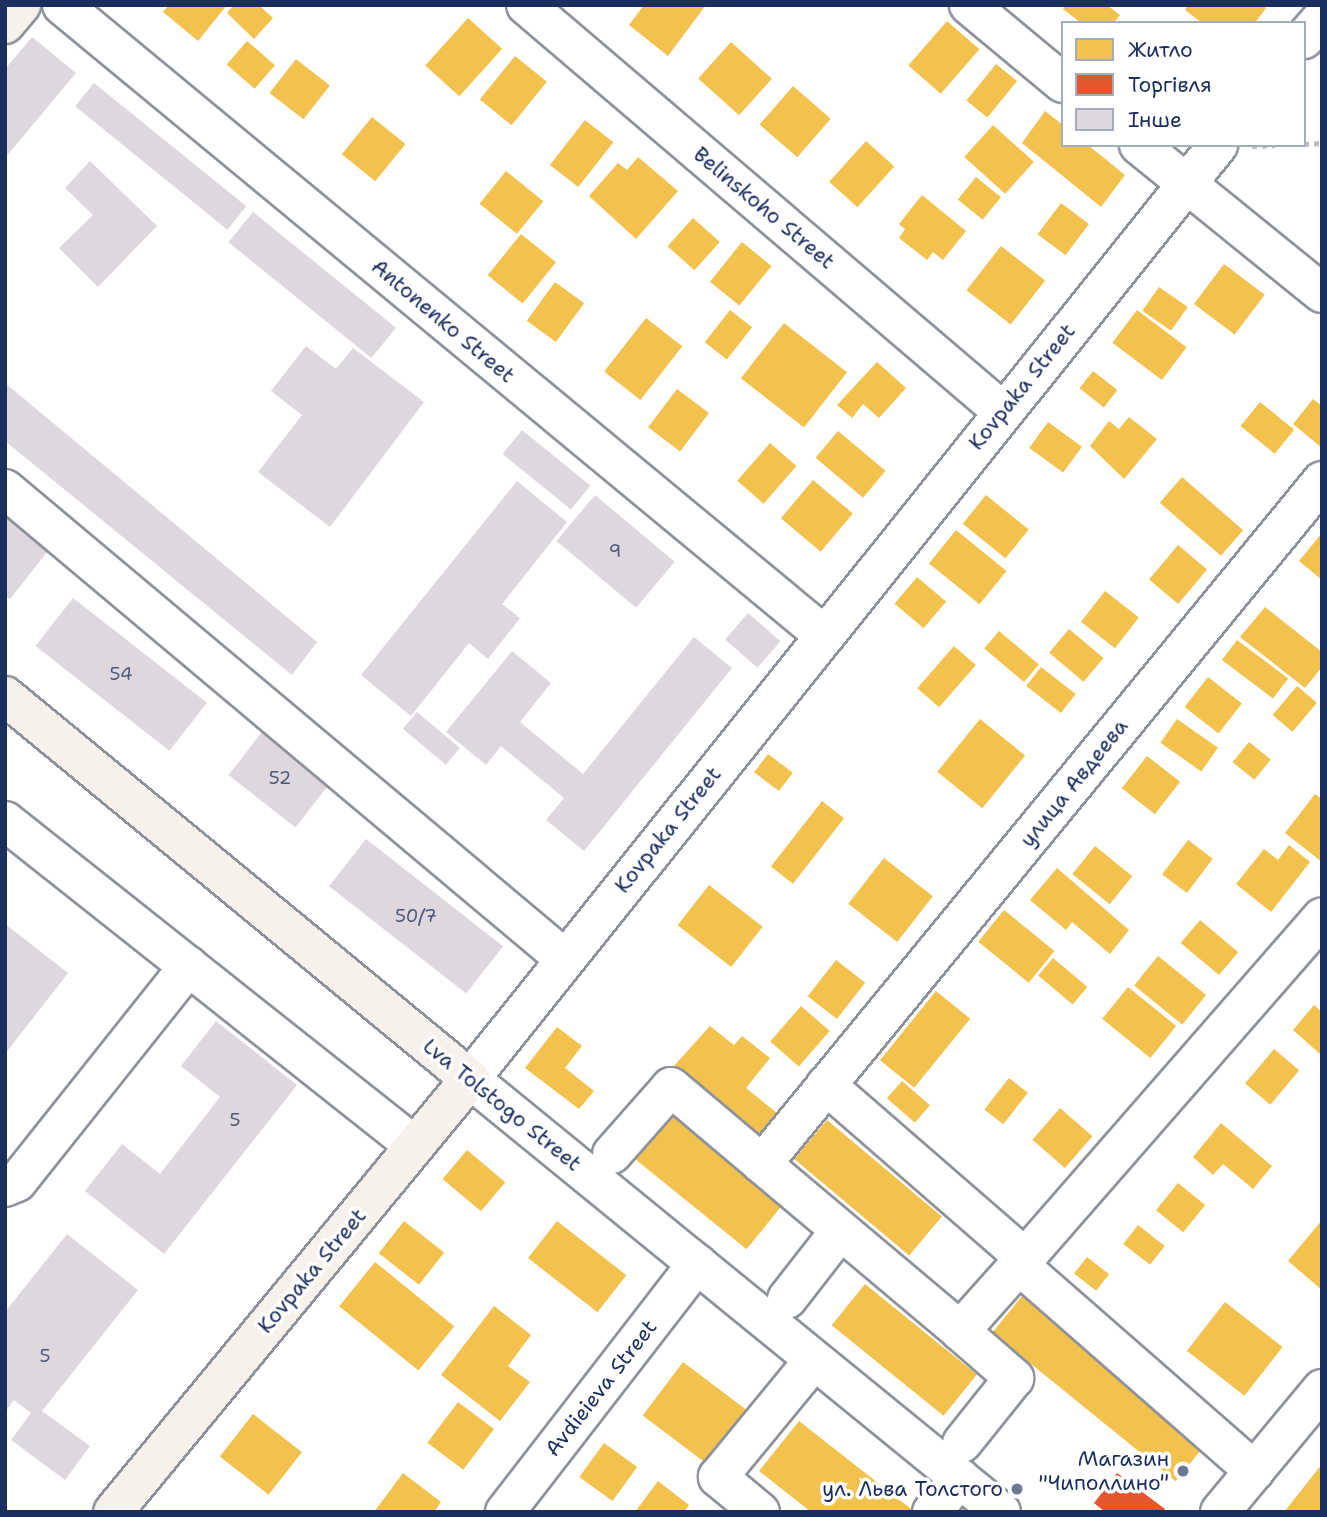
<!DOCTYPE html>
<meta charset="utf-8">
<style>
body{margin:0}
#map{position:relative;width:1327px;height:1517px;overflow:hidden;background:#fff;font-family:"Shantell Sans",sans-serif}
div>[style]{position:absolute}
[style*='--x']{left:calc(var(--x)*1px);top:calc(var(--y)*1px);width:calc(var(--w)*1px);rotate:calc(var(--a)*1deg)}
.homes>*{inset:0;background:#f2c14e;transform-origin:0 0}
.shops>*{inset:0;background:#e4572e}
.building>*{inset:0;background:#dfd7de;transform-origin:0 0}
.path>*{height:4.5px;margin-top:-2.25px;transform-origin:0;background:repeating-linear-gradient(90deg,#b9bcc1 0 5px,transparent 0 10px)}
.roads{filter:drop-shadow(2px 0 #8e929a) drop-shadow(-2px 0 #8e929a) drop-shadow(0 2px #8e929a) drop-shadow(0 -2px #8e929a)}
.minor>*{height:38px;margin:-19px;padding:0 19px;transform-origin:19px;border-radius:19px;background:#fff}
.major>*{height:38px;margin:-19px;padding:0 19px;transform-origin:19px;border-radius:19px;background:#f6f1eb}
.dots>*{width:19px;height:19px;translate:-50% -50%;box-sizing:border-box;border:4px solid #fff;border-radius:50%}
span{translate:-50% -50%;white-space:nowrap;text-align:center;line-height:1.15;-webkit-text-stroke:7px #fff;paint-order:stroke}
.number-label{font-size:18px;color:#4c597e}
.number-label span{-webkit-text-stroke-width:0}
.street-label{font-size:21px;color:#1b2f5e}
.poi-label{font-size:21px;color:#1b2f5e}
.right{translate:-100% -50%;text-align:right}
.frame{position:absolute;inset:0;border:7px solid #1b2f5e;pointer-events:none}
.legend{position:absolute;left:1061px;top:21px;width:245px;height:126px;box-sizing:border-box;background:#fff;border:2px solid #a4acbf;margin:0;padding:9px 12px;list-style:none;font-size:21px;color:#1b2f5e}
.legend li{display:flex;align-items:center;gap:14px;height:35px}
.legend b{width:35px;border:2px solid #a4acbf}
</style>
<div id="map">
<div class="homes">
<div style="clip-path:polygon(169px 5px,227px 5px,198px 41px,163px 12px)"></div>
<div style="clip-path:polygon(234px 5px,259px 5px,273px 18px,254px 39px,227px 13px)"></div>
<div style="clip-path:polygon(644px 5px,706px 5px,668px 56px,629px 25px)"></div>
<div style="clip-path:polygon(1066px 5px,1107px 5px,1120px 15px,1114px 23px,1081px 23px,1063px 9px)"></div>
<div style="clip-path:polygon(1188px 5px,1263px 5px,1266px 8px,1255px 23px,1202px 23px,1185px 10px)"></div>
<div style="left:468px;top:18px;width:46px;height:64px;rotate:42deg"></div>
<div style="left:947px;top:21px;width:43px;height:59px;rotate:41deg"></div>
<div style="left:247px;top:41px;width:37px;height:31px;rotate:41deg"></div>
<div style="left:731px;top:42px;width:55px;height:49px;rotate:42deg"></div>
<div style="left:515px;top:56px;width:41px;height:56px;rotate:39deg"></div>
<div style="left:296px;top:59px;width:43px;height:43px;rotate:38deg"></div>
<div style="left:996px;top:64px;width:27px;height:47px;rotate:39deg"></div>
<div style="left:793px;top:86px;width:50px;height:51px;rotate:41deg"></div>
<div style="clip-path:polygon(1045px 111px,1063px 125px,1063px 145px,1088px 145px,1125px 175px,1101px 207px,1022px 143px)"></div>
<div style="left:372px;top:117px;width:43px;height:48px;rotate:39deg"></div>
<div style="left:585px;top:120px;width:36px;height:57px;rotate:38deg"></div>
<div style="left:993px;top:125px;width:55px;height:43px;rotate:42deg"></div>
<div style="left:866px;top:141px;width:38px;height:55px;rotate:42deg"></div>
<div style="clip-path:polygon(638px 157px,678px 191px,636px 239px,589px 196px,618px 163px,627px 170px)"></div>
<div style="left:506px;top:171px;width:48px;height:42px;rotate:39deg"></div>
<div style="left:976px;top:177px;width:32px;height:29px;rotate:39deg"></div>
<div style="clip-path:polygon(922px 195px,966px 231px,943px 260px,933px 252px,927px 260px,899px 238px,905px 229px,899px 224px)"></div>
<div style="left:1061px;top:203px;width:35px;height:39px;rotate:37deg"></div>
<div style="left:693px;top:218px;width:36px;height:38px;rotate:42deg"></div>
<div style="left:521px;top:234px;width:45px;height:53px;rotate:39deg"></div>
<div style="left:742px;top:242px;width:38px;height:51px;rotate:39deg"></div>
<div style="left:1001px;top:246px;width:56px;height:56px;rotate:38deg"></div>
<div style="left:1224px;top:264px;width:51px;height:50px;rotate:37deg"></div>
<div style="left:555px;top:282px;width:36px;height:48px;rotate:36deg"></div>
<div style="left:1159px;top:287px;width:35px;height:29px;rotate:35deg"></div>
<div style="left:730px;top:310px;width:28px;height:41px;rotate:38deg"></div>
<div style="left:1137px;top:310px;width:62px;height:41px;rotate:37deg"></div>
<div style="left:646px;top:318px;width:46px;height:68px;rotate:38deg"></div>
<div style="left:784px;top:323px;width:80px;height:70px;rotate:38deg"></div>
<div style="clip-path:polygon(877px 362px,906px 388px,879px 418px,863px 404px,852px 418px,837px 405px)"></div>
<div style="left:1093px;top:371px;width:31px;height:22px;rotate:38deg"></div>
<div style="left:677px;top:389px;width:40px;height:48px;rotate:37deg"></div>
<div style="clip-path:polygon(1313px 399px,1322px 406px,1322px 448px,1293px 424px)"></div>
<div style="left:1260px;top:402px;width:44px;height:31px;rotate:39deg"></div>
<div style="clip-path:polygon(1129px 417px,1157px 439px,1124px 479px,1090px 446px,1109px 421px,1119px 429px)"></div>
<div style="left:1048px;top:422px;width:42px;height:32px;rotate:36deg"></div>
<div style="left:838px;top:431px;width:62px;height:35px;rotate:40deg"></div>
<div style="left:770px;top:443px;width:35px;height:50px;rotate:41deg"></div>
<div style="left:1182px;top:477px;width:81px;height:34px;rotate:41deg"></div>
<div style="left:813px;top:480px;width:52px;height:50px;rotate:40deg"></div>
<div style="left:986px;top:495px;width:55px;height:37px;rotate:39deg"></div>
<div style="left:956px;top:530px;width:65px;height:43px;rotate:39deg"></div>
<div style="clip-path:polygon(1322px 533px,1322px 580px,1299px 561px)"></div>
<div style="left:1178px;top:545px;width:38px;height:45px;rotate:40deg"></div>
<div style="left:917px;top:577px;width:38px;height:35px;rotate:40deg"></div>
<div style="left:1105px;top:591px;width:43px;height:39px;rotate:38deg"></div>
<div style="clip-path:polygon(1265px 607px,1322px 652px,1322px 667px,1305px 688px,1240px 637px)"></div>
<div style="left:1069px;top:629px;width:45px;height:31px;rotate:40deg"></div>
<div style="left:999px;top:631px;width:52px;height:23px;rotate:40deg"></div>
<div style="left:1237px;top:640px;width:64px;height:25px;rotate:37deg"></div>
<div style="left:954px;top:646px;width:29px;height:56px;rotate:41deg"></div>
<div style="left:1041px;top:667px;width:44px;height:24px;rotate:38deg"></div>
<div style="left:1208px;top:677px;width:43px;height:38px;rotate:38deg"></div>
<div style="left:1297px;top:686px;width:26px;height:38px;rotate:40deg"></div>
<div style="left:980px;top:719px;width:58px;height:68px;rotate:39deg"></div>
<div style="left:1177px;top:719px;width:50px;height:29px;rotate:35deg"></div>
<div style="left:1249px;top:742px;width:28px;height:26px;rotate:39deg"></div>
<div style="left:768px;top:754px;width:31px;height:23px;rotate:37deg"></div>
<div style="left:1147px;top:756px;width:42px;height:41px;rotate:38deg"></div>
<div style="clip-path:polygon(1315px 794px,1322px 799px,1322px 862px,1285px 833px)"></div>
<div style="left:822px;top:801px;width:28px;height:83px;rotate:38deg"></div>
<div style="left:1188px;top:840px;width:31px;height:43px;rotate:37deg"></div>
<div style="clip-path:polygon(1289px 845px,1310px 862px,1271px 912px,1236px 884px,1264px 849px,1278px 860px)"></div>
<div style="left:1095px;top:846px;width:48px;height:36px;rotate:39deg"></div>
<div style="left:884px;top:858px;width:62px;height:58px;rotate:38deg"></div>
<div style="clip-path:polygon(1057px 868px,1129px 930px,1110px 954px,1072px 922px,1066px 930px,1030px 900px)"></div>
<div style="left:709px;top:885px;width:68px;height:51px;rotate:38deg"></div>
<div style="left:1004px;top:910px;width:65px;height:41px;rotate:39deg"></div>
<div style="left:1200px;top:920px;width:50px;height:30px;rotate:40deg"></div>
<div style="left:1158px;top:956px;width:62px;height:38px;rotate:39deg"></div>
<div style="left:1053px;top:958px;width:45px;height:23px;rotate:40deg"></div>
<div style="left:836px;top:960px;width:37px;height:46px;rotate:38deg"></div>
<div style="left:1128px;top:987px;width:62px;height:41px;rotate:39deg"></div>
<div style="left:936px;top:991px;width:44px;height:89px;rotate:39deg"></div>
<div style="clip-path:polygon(1314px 1005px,1322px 1012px,1320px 1054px,1293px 1030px)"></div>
<div style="left:801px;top:1006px;width:38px;height:47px;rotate:41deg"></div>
<div style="clip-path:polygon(710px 1026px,734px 1045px,742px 1036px,770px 1058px,746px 1088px,782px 1117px,764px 1140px,673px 1067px)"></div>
<div style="clip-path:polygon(557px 1027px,582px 1046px,565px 1068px,594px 1091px,579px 1109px,525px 1068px)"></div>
<div style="left:1274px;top:1049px;width:33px;height:45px;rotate:40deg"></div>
<div style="left:1009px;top:1078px;width:24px;height:40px;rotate:38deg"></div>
<div style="left:902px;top:1081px;width:37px;height:23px;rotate:41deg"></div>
<div style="left:1060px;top:1108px;width:43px;height:42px;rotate:41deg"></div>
<div style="left:665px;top:1110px;width:151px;height:57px;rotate:39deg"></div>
<div style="left:827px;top:1120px;width:150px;height:51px;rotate:40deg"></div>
<div style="clip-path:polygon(1221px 1123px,1272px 1166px,1253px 1189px,1223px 1164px,1213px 1175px,1193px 1157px)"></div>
<div style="left:467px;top:1150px;width:50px;height:38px;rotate:40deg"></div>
<div style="left:1178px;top:1183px;width:35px;height:35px;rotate:39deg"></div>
<div style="clip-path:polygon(1322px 1220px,1322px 1290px,1288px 1261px)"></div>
<div style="left:404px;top:1221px;width:51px;height:41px;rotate:38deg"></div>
<div style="left:557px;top:1221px;width:88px;height:47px;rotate:38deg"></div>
<div style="left:1138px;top:1225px;width:34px;height:24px;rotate:38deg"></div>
<div style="left:1087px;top:1257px;width:28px;height:21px;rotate:38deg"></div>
<div style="left:375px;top:1262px;width:102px;height:57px;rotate:39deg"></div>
<div style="left:865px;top:1284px;width:144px;height:53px;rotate:39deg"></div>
<div style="left:1030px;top:1286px;width:236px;height:60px;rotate:39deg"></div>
<div style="left:1225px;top:1302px;width:73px;height:62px;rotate:38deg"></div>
<div style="clip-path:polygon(494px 1306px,531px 1335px,508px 1366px,530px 1382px,500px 1421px,441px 1375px)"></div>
<div style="left:683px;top:1362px;width:83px;height:67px;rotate:37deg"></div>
<div style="left:458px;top:1402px;width:45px;height:51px;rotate:37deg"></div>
<div style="left:253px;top:1414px;width:62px;height:54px;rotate:38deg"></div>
<div style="clip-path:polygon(799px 1421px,915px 1512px,811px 1512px,759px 1471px)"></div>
<div style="left:604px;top:1443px;width:41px;height:42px;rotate:36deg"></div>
<div style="clip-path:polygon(1322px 1464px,1322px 1512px,1284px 1512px)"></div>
<div style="clip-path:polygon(403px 1473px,441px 1502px,434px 1512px,374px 1512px)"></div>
<div style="clip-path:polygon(658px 1481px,689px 1505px,684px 1512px,635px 1512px)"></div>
</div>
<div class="shops">
<div style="clip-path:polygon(1117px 1473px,1165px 1509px,1163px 1512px,1105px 1512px,1094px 1503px)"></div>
</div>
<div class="building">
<div style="clip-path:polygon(32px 37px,76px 73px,5px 158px,5px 69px)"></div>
<div style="left:94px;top:83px;width:196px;height:30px;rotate:39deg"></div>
<div style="clip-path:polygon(90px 161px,157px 226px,98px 287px,59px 248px,93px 215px,65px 188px)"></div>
<div style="left:253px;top:212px;width:184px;height:39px;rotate:39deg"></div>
<div style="clip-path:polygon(306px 346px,336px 369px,353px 348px,424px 402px,330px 527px,258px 472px,302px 415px,271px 391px)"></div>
<div style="clip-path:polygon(5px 383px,317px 642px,292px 675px,5px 441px)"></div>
<div style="left:522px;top:430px;width:88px;height:31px;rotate:39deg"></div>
<div style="clip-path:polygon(517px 481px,567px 522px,502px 604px,520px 618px,488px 659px,469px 643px,411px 716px,361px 675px)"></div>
<div style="left:595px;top:495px;width:104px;height:60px;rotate:40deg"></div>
<div style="clip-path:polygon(5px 517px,48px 551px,10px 599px,5px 596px)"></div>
<div style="left:73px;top:598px;width:170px;height:61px;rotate:38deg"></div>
<div style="left:748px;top:613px;width:43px;height:35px;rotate:41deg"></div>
<div style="clip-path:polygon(694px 637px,732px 668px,584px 851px,546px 820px,564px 798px,501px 746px,486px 765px,446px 732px,512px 651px,551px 683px,520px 722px,583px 774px)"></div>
<div style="left:417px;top:712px;width:56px;height:22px;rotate:40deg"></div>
<div style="left:266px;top:727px;width:85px;height:61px;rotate:38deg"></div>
<div style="left:366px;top:839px;width:174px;height:60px;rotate:38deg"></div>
<div style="clip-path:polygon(5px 924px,68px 973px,5px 1054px)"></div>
<div style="clip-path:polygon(216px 1021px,297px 1085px,164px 1254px,85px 1191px,122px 1144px,160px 1174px,220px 1097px,181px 1066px)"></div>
<div style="clip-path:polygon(67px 1234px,138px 1290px,42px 1411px,90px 1446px,65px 1480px,11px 1440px,31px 1413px,14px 1400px,5px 1412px,5px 1312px)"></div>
</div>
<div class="path">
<div style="--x:1304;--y:144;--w:18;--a:-3"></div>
<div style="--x:1252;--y:146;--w:23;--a:-2"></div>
</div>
<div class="roads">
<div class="minor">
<div style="--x:62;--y:5;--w:990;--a:39.59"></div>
<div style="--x:526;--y:5;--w:626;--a:40.46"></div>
<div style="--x:969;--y:5;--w:122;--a:39.7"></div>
<div style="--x:1304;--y:39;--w:28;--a:-49"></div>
<div style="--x:1139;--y:145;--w:235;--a:39"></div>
<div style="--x:5;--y:489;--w:731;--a:40.01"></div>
<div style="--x:5;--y:821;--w:523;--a:38.4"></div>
<div style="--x:826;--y:1085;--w:264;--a:41"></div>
<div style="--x:1025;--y:1258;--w:452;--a:-48.9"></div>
<div style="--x:612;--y:1154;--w:89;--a:-48.6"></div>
<div style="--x:671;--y:1087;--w:119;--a:40.2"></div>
<div style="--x:762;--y:1164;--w:883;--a:-50.65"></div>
<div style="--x:762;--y:1164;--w:259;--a:40.1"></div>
<div style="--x:960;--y:1331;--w:98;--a:-48.3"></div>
<div style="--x:5;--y:1187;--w:13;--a:-23"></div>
<div style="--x:17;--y:1182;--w:276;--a:-51.5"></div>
<div style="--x:1019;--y:1265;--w:313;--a:41.2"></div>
<div style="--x:787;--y:1299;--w:86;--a:-52.1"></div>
<div style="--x:960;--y:1331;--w:72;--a:41"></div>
<div style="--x:1014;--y:1378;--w:83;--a:128.7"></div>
<div style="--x:505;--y:1512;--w:314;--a:-52.3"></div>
<div style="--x:760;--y:1512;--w:55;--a:-140.2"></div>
<div style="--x:718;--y:1477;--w:151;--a:-50.6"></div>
<div style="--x:932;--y:1512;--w:44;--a:-50.5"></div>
<div style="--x:1001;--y:1512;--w:685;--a:-140.8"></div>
<div style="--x:470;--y:1079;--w:1197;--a:-51.31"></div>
<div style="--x:1220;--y:1512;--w:160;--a:-50.3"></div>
</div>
<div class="major">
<div style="--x:5;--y:24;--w:25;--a:-50"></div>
<div style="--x:5;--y:696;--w:602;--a:39.48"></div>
<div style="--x:470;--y:1079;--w:561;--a:129.5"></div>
</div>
</div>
<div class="dots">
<div style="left:1183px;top:1471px;background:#6b7896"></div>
<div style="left:1017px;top:1489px;background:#6b7896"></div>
</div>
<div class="number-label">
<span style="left:615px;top:551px">9</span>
<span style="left:121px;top:674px">54</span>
<span style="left:280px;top:778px">52</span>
<span style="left:416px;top:916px">50/7</span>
<span style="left:235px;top:1120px">5</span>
<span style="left:45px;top:1356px">5</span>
</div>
<div class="street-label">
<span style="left:764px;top:208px;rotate:40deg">Belinskoho Street</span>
<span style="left:443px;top:321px;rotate:40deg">Antonenko Street</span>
<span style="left:1022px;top:387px;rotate:-51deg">Kovpaka Street</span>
<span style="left:1074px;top:783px;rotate:-51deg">улица Авдеева</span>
<span style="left:668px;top:830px;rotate:-51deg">Kovpaka Street</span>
<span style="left:502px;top:1105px;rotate:39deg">Lva Tolstogo Street</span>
<span style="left:312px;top:1271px;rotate:-50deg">Kovpaka Street</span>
<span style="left:601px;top:1388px;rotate:-52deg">Avdieieva Street</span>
</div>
<div class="poi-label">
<span class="right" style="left:1169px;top:1471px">Магазин<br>"Чиполлино"</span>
<span class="right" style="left:1003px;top:1489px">ул. Льва Толстого</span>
</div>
<div class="frame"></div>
<ul class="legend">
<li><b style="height:19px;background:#f2c14e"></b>Житло</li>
<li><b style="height:19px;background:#e4572e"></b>Торгівля</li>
<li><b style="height:19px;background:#dfd7de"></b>Інше</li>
</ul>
</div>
